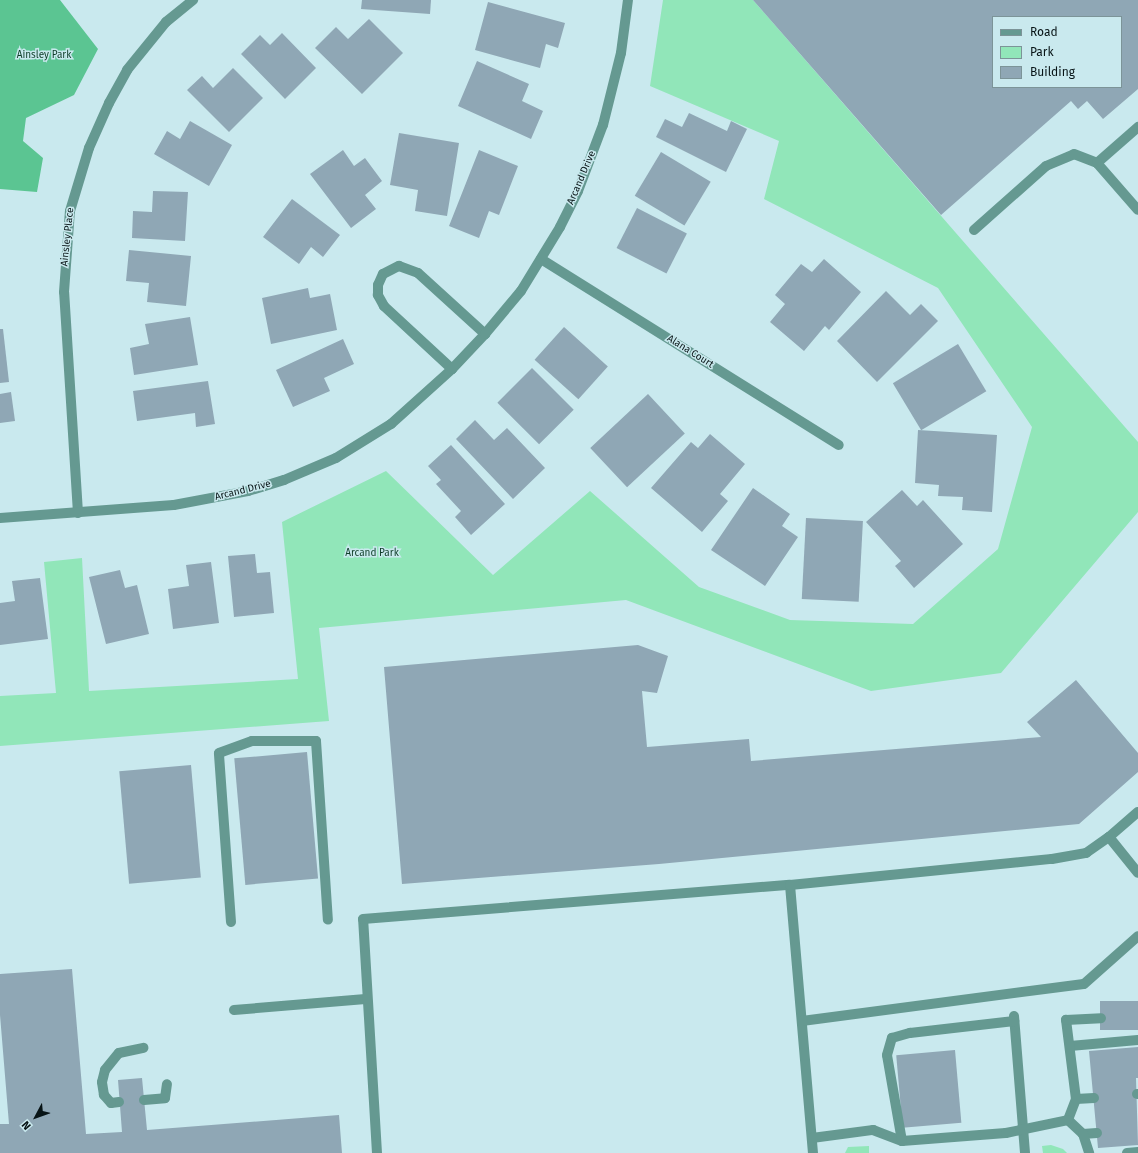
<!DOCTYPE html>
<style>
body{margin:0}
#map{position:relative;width:1138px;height:1153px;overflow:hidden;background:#c9e9ee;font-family:"Fira Sans",sans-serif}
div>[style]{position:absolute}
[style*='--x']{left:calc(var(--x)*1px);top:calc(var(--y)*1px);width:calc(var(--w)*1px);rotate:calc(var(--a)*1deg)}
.green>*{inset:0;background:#91e6b9}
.forest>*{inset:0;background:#5bc592}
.building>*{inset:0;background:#8fa7b5;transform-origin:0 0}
.service>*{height:10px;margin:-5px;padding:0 5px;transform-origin:5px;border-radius:5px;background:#659991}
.minor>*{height:10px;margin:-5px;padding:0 5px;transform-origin:5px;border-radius:5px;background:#659991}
span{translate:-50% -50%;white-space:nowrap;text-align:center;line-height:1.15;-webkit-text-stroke:3px #c9e9ee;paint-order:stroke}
.park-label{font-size:10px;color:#0d3c27}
.street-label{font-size:10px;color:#081416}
.legend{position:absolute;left:992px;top:16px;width:130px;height:72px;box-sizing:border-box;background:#c9e9ee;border:1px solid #7c9498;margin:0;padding:5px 7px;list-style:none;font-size:12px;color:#081416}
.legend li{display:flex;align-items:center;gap:8px;height:20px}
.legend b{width:20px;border:1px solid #7c9498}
.north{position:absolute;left:16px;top:1097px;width:40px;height:40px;-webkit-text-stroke:3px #c9e9ee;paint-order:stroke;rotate:229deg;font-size:11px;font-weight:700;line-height:16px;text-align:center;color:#081416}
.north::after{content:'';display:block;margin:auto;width:14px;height:18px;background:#081416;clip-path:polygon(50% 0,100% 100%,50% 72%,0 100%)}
</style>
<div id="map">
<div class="green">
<div style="clip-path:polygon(663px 0,753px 0,1138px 442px,1138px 512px,1001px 673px,871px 691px,626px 600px,319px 628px,329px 721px,0 746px,0 696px,56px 693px,44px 562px,82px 558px,89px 691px,298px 679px,282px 522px,386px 471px,493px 575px,590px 491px,699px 587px,790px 620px,913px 624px,998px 549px,1032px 427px,938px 288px,764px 199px,779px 141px,650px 86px)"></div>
<div style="clip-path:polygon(1051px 1145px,1063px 1149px,1067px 1153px,1043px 1153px,1042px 1146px)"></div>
<div style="clip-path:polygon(869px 1146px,869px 1153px,845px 1153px,848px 1147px)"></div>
</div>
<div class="forest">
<div style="clip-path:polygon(0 0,60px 0,98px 49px,74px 95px,26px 118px,23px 141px,43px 158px,37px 192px,0 189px)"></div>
</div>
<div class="building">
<div style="clip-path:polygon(362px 0,431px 0,430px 14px,361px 9px)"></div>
<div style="clip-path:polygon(evenodd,753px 0,1138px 0,1138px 89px,1103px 119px,1087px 101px,1078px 109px,1071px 101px,941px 215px,753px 0,993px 17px,1121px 17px,1121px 87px,993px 87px,993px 17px)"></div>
<div style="clip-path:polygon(488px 2px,565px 23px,558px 48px,546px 44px,540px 68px,475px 50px)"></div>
<div style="clip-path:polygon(369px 19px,403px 53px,362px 94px,315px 48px,336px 27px,348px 39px)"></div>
<div style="clip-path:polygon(282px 33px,316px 68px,285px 99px,241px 54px,260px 35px,270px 45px)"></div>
<div style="clip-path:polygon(477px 61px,529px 84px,522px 101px,543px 111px,531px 139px,458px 106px)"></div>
<div style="clip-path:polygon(233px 68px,263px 98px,229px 132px,187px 90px,202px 76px,213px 88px)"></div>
<div style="clip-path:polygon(689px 113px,727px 131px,731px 121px,747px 129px,726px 172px,656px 137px,665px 119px,682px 127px)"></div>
<div style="clip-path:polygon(190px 121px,232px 145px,209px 186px,154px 154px,167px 131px,180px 139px)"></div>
<div style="clip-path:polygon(399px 133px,459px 143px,447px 216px,415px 211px,418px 190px,390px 185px)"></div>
<div style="clip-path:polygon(343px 150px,354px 166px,365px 158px,382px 181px,365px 195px,376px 209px,351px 228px,310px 174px)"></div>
<div style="clip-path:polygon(479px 150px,518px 166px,499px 215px,489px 211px,479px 238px,449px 226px)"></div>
<div style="left:661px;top:152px;width:58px;height:51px;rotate:31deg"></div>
<div style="clip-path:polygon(153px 191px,188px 192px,185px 241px,132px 238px,133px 211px,152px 212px)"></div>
<div style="clip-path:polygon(292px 199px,340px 235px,323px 257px,311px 247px,299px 264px,263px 237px)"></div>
<div style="left:637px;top:208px;width:56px;height:45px;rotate:27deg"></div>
<div style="clip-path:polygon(129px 250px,191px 256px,186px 306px,147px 302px,149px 283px,126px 281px)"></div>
<div style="clip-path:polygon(824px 259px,861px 292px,829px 330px,825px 326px,804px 351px,770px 322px,785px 304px,775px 295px,801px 264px,812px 272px)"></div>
<div style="clip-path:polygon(308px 288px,310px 298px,330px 294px,337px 330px,271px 344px,262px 298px)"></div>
<div style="clip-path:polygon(886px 291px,910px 315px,921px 304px,938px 321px,877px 382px,837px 341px)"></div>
<div style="clip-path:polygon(190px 317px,198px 365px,134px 375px,130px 348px,149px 344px,145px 324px)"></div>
<div style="left:564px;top:327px;width:59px;height:44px;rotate:42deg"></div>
<div style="clip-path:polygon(0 329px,3px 329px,9px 382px,0 383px)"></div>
<div style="clip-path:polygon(343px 339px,354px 364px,324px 378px,330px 391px,293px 407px,276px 370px)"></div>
<div style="left:958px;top:344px;width:55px;height:76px;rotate:59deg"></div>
<div style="left:532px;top:368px;width:59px;height:49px;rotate:45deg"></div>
<div style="clip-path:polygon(208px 381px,215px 424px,196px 427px,195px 413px,137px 421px,133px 391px)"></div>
<div style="clip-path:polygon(11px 392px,15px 421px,0 423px,0 394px)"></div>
<div style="left:648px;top:394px;width:54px;height:79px;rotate:47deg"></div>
<div style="clip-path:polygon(475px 420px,494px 440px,507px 428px,545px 468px,513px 499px,456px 439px)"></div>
<div style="clip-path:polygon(918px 430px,997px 435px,992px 512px,962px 510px,963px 497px,938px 496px,939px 485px,915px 483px)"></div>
<div style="clip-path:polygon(710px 434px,745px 464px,720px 494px,728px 501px,702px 532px,651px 488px,691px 442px,698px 448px)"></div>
<div style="clip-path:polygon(451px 445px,505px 504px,471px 535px,455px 517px,461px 511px,436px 484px,441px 480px,428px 466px)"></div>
<div style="clip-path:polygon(753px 488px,790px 514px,782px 526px,798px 537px,765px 586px,711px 550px)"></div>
<div style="clip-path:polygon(902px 490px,917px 506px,923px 500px,963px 544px,914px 588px,895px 566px,901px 561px,866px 522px)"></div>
<div style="left:806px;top:518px;width:57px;height:81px;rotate:3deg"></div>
<div style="clip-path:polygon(255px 554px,257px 573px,270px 572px,274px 613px,234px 617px,228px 556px)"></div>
<div style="clip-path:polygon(211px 562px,219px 623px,173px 629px,168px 589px,189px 586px,186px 565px)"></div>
<div style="clip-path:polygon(120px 570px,125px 588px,137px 585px,149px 634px,106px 644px,89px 577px)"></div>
<div style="clip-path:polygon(40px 578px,48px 639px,0 645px,0 603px,15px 601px,12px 581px)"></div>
<div style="clip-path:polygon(638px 645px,668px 656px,657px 693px,642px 691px,647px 747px,749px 739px,751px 761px,1041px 737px,1027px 722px,1076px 680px,1138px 753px,1138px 772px,1079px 824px,659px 864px,402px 884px,384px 667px)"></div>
<div style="left:307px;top:752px;width:127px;height:73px;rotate:85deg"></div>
<div style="left:191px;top:765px;width:113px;height:72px;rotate:85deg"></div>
<div style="clip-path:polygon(72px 969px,86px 1134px,122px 1132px,118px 1080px,142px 1078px,147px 1130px,339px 1115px,342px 1153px,0 1153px,0 1124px,9px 1124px,0 1015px,0 974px)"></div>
<div style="left:1138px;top:1001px;width:29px;height:38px;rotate:90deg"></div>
<div style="clip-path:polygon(1138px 1047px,1138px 1078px,1136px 1078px,1138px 1145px,1098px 1148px,1089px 1051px)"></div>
<div style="left:955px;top:1050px;width:73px;height:59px;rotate:85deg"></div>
</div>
<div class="service">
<div style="--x:1097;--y:163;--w:55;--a:-41.3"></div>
<div style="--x:974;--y:230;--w:96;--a:-41.6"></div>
<div style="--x:1046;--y:166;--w:30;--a:-23"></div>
<div style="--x:1074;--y:154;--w:25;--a:21"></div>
<div style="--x:1097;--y:163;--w:62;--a:48.9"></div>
<div style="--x:1109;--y:837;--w:46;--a:51.1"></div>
<div style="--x:790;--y:885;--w:269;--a:85.1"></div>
<div style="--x:231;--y:922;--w:169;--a:-94.1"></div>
<div style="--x:219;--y:753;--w:35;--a:-20"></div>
<div style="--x:252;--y:741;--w:64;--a:0"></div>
<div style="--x:316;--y:741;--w:179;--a:86.2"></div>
<div style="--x:234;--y:1010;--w:132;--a:-4.8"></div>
<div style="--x:1014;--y:1016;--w:137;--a:85.4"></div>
<div style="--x:802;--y:1021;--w:284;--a:-7.5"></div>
<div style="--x:1084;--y:984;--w:72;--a:-41.6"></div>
<div style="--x:1070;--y:1046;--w:68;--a:-5"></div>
<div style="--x:1137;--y:1094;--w:1;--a:0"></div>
<div style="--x:1094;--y:1098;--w:18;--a:177"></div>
<div style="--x:1076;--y:1099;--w:22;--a:111"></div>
<div style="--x:1068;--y:1120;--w:21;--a:43"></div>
<div style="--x:1083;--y:1134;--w:14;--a:-4"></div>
<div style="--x:1076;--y:1099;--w:80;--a:-97.2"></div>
<div style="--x:1066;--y:1020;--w:35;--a:-3"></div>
<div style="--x:144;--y:1100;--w:21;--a:-5"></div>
<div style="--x:165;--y:1098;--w:14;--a:-82"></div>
<div style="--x:119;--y:1102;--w:8;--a:173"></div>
<div style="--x:111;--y:1103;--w:11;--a:-131"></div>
<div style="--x:104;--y:1095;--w:13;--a:-99"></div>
<div style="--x:102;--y:1082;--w:12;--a:-76"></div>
<div style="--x:105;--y:1070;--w:22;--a:-51"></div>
<div style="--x:119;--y:1053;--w:25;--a:-12"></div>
<div style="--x:1083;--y:1134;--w:20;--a:72"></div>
<div style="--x:812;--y:1138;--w:62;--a:-7.5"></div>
<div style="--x:873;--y:1130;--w:31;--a:21"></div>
<div style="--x:902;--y:1141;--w:104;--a:-4.4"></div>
<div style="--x:1006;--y:1133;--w:63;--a:-11.8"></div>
<div style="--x:902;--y:1141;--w:87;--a:-99.9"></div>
<div style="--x:887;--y:1055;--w:18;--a:-74"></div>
<div style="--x:892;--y:1038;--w:19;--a:-16"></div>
<div style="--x:910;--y:1033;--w:105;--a:-6.6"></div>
<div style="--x:377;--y:1153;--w:234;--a:-93.4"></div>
<div style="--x:363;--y:919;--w:428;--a:-4.6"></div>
<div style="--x:790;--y:885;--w:263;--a:-5.7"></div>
<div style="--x:1052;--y:859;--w:35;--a:-10"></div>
<div style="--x:1086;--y:853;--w:28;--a:-35"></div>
<div style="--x:1109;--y:837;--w:38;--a:-41"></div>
<div style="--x:1127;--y:1153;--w:11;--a:-5"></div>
</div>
<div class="minor">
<div style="--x:541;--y:259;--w:351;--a:32"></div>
<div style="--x:452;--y:369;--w:93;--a:-137.2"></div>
<div style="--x:384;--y:306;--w:13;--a:-119"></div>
<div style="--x:378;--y:295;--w:10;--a:-90"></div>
<div style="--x:378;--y:285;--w:12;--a:-66"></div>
<div style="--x:383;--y:274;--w:18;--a:-27"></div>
<div style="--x:399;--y:266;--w:20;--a:20"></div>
<div style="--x:418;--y:273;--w:91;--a:42.3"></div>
<div style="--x:78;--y:513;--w:221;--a:-93.6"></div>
<div style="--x:64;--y:292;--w:81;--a:-85.8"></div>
<div style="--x:70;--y:211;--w:66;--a:-73.2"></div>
<div style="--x:89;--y:148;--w:49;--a:-66"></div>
<div style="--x:109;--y:103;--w:38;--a:-61"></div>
<div style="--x:127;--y:70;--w:62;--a:-50.9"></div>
<div style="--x:166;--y:22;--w:35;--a:-39"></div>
<div style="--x:0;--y:518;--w:174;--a:-4.3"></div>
<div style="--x:174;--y:505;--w:75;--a:-10.7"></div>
<div style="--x:248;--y:491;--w:38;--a:-17"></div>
<div style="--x:284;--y:480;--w:56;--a:-22.9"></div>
<div style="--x:336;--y:458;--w:65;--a:-31.7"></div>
<div style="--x:391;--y:424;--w:82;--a:-42"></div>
<div style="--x:452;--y:369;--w:48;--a:-46.7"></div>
<div style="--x:485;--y:334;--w:56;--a:-50.1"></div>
<div style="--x:521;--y:291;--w:75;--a:-58.6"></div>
<div style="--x:560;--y:227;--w:40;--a:-63.4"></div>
<div style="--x:578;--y:191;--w:71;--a:-69.3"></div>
<div style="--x:603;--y:125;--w:74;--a:-76"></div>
<div style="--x:621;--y:53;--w:53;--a:-82.5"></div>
</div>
<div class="park-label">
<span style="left:44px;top:56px">Ainsley Park</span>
<span style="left:372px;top:554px">Arcand Park</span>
</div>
<div class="street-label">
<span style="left:582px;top:178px;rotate:-67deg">Arcand Drive</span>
<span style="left:68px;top:237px;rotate:-84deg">Ainsley Place</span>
<span style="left:690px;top:352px;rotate:32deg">Alana Court</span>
<span style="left:243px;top:491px;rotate:-14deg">Arcand Drive</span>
</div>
<ul class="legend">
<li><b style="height:5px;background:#659991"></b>Road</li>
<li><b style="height:11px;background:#91e6b9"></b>Park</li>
<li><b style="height:11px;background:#8fa7b5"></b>Building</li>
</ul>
<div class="north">N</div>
</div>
